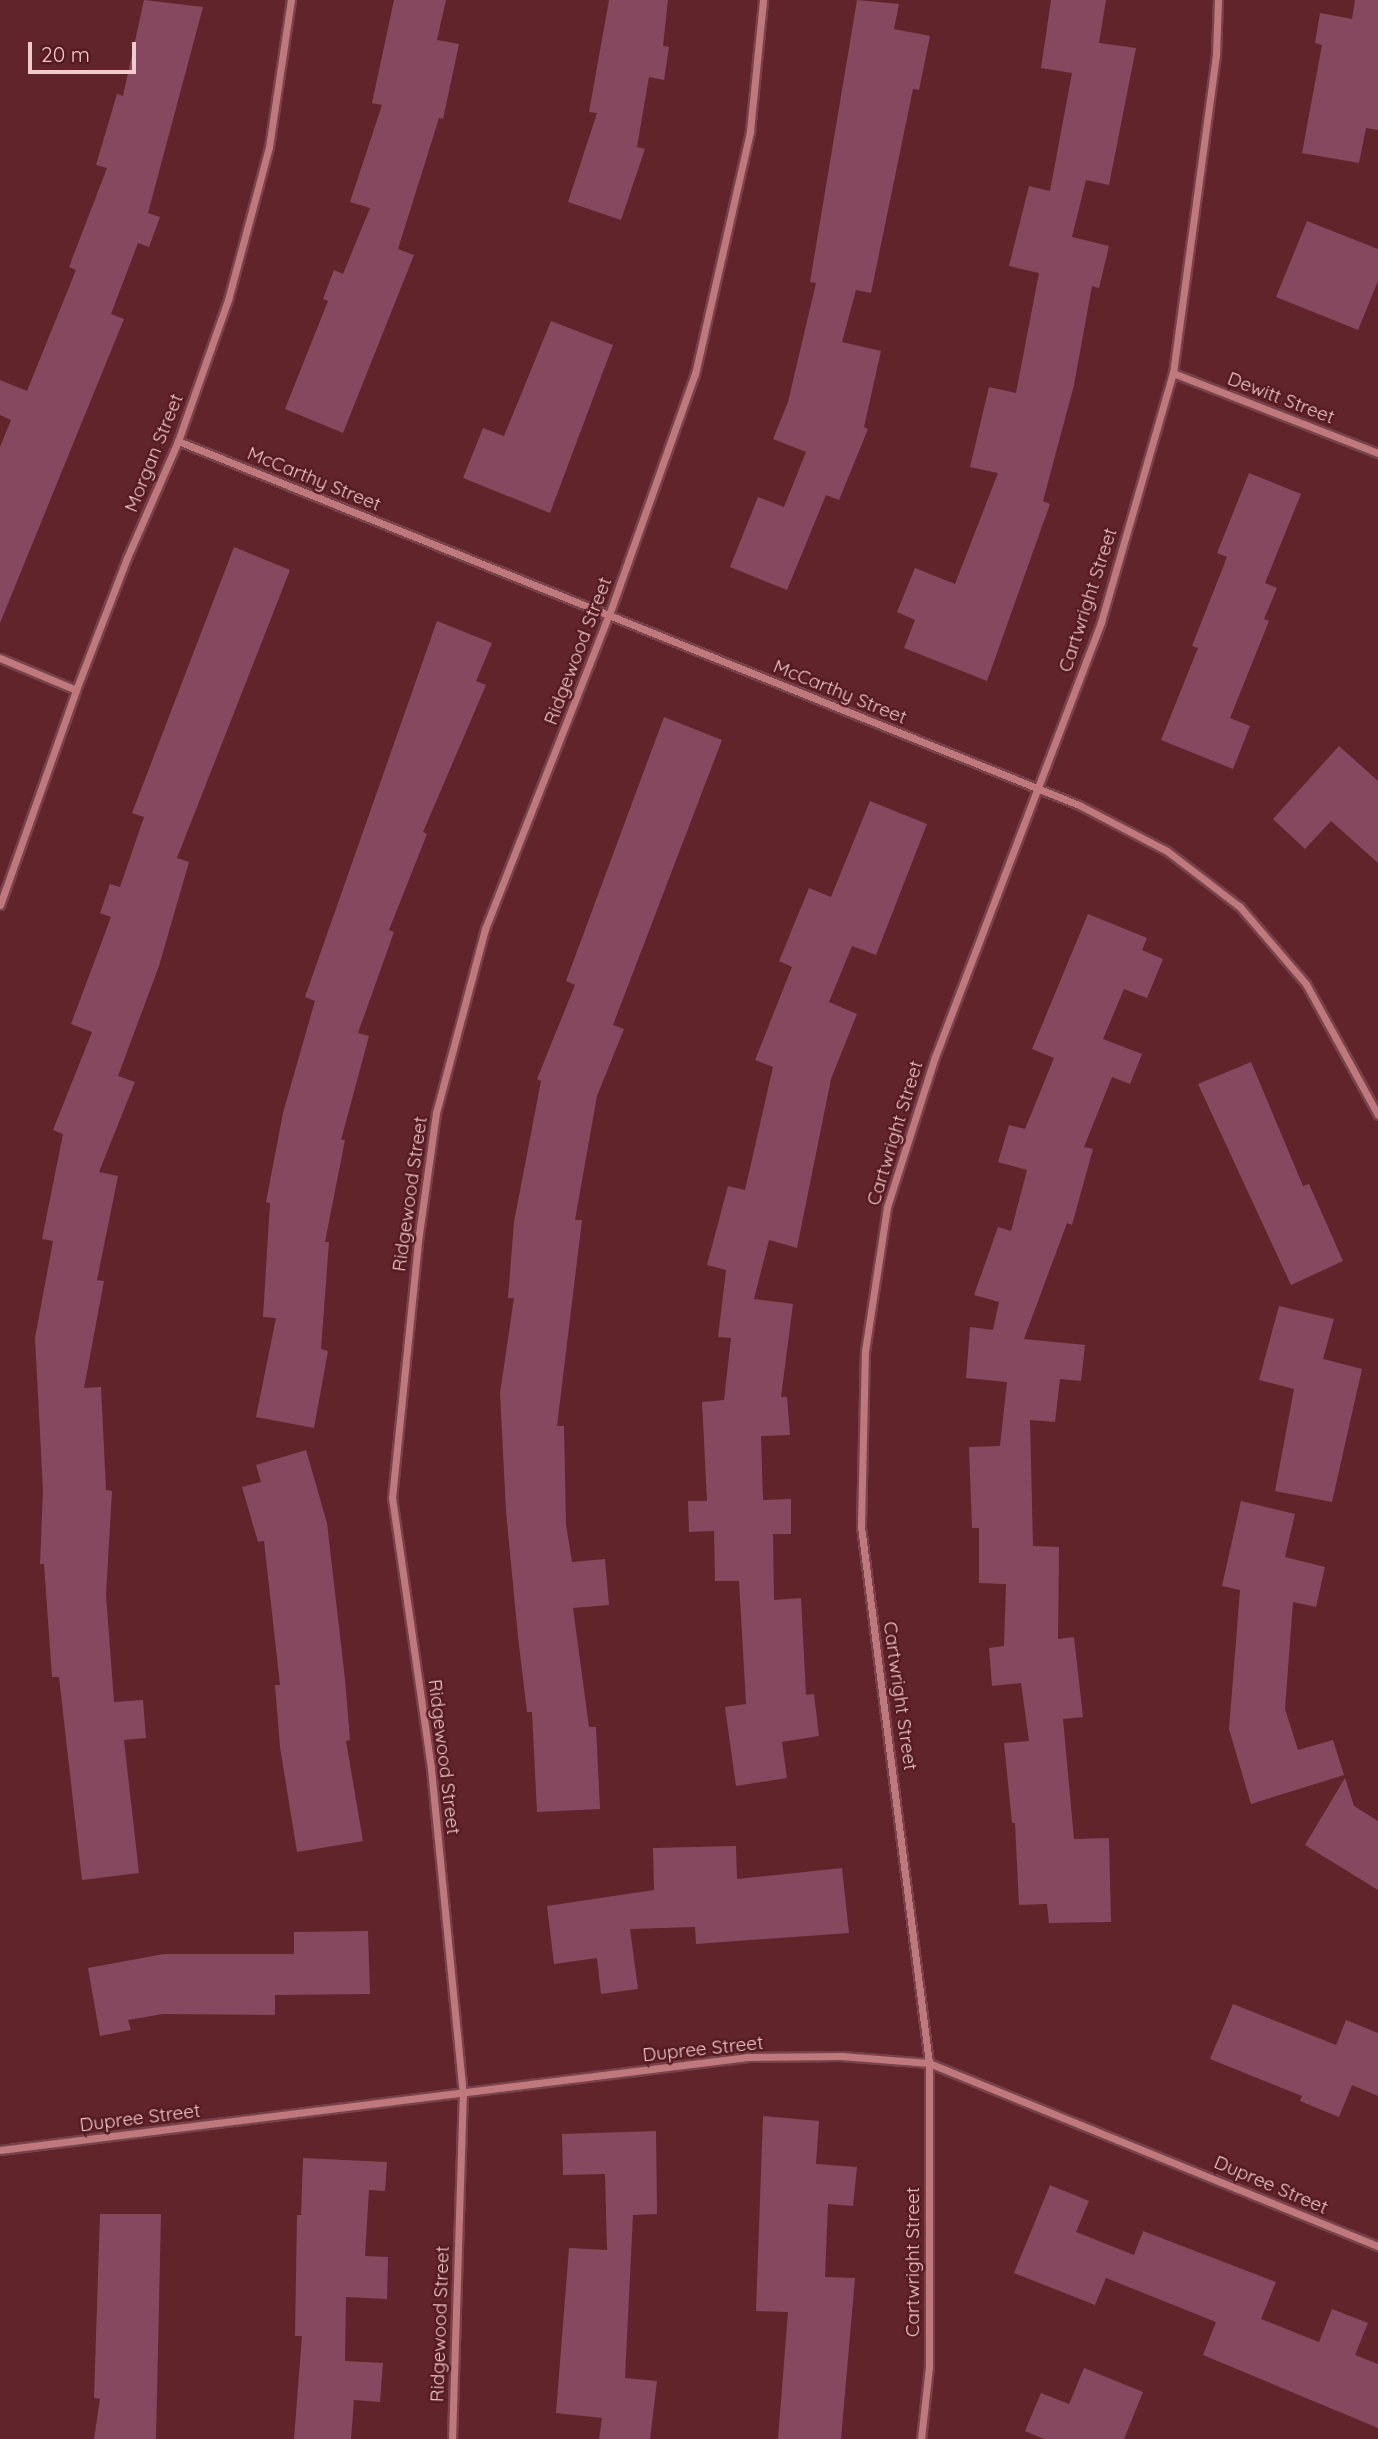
<!DOCTYPE html>
<style>
body{margin:0}
#map{position:relative;width:1378px;height:2439px;overflow:hidden;background:#61242a;font-family:Quicksand,sans-serif}
div>[style]{position:absolute}
[style*='--x']{left:calc(var(--x)*1px);top:calc(var(--y)*1px);width:calc(var(--w)*1px);rotate:calc(var(--a)*1deg)}
.building>*{inset:0;background:#86485f}
.roads{filter:drop-shadow(2px 0 #77424a) drop-shadow(-2px 0 #77424a) drop-shadow(0 2px #77424a) drop-shadow(0 -2px #77424a)}
.street>*{height:7px;margin:-3.5px;padding:0 3.5px;transform-origin:3.5px;border-radius:3.5px;background:#bf797c}
span{translate:-50% -50%;white-space:nowrap;text-align:center;line-height:1.15;-webkit-text-stroke:5px #551a21;paint-order:stroke}
.street-label{font-size:19px;color:#f1cbcb}
.scale{position:absolute;left:28px;top:42px;width:108px;height:32px;box-sizing:border-box;border:4px solid #f1cbcb;border-top:0;padding-left:9px;font-size:21px;line-height:24px;white-space:nowrap;color:#f1cbcb;-webkit-text-stroke:5px #551a21;paint-order:stroke}
</style>
<div id="map">
<div class="building">
<div style="clip-path:polygon(144px 0,203px 7px,148px 213px,160px 217px,149px 247px,138px 243px,111px 314px,124px 319px,0 623px,0 447px,11px 420px,0 415px,0 380px,27px 391px,76px 270px,69px 267px,107px 168px,96px 165px,117px 94px,123px 96px)"></div>
<div style="clip-path:polygon(394px 0,446px 0,437px 40px,459px 44px,443px 119px,439px 118px,398px 249px,414px 255px,343px 433px,285px 409px,328px 301px,323px 299px,334px 270px,343px 274px,370px 208px,350px 202px,382px 105px,372px 103px)"></div>
<div style="clip-path:polygon(609px 0,668px 0,663px 46px,669px 47px,664px 80px,649px 77px,637px 147px,645px 149px,621px 220px,568px 202px,597px 113px,589px 112px)"></div>
<div style="clip-path:polygon(857px 0,899px 4px,894px 29px,930px 36px,919px 90px,913px 89px,871px 293px,856px 290px,842px 342px,881px 351px,864px 427px,868px 429px,839px 500px,826px 495px,787px 590px,730px 567px,758px 497px,784px 507px,806px 452px,773px 439px,788px 402px,816px 283px,810px 282px)"></div>
<div style="clip-path:polygon(1051px 0,1106px 0,1099px 43px,1136px 48px,1109px 185px,1086px 180px,1072px 237px,1109px 246px,1099px 288px,1092px 286px,1074px 385px,1043px 501px,1050px 504px,987px 681px,904px 648px,915px 620px,897px 612px,915px 568px,955px 584px,998px 473px,970px 467px,989px 387px,1016px 393px,1039px 273px,1009px 266px,1029px 186px,1050px 191px,1072px 73px,1041px 68px)"></div>
<div style="clip-path:polygon(1355px 0,1378px 0,1378px 130px,1366px 128px,1359px 163px,1302px 153px,1322px 45px,1315px 43px,1320px 13px,1352px 19px)"></div>
<div style="clip-path:polygon(1307px 221px,1378px 249px,1378px 281px,1358px 330px,1276px 297px)"></div>
<div style="clip-path:polygon(551px 321px,613px 345px,550px 513px,463px 478px,483px 428px,504px 436px)"></div>
<div style="clip-path:polygon(1249px 473px,1301px 494px,1265px 583px,1277px 588px,1264px 619px,1269px 621px,1230px 718px,1250px 726px,1233px 769px,1161px 740px,1198px 648px,1192px 646px,1227px 557px,1217px 553px)"></div>
<div style="clip-path:polygon(234px 547px,290px 570px,177px 858px,189px 862px,159px 966px,118px 1076px,135px 1082px,99px 1172px,118px 1176px,97px 1280px,104px 1281px,84px 1388px,101px 1387px,106px 1490px,112px 1491px,106px 1595px,114px 1702px,143px 1700px,146px 1738px,124px 1740px,139px 1873px,82px 1880px,59px 1677px,52px 1677px,44px 1564px,40px 1564px,43px 1491px,35px 1338px,53px 1241px,42px 1239px,63px 1134px,53px 1130px,92px 1032px,71px 1024px,111px 917px,100px 913px,110px 884px,120px 887px,144px 817px,132px 813px)"></div>
<div style="clip-path:polygon(437px 621px,492px 643px,476px 681px,486px 685px,423px 832px,427px 834px,389px 930px,394px 932px,358px 1033px,369px 1036px,341px 1140px,345px 1140px,325px 1242px,329px 1242px,321px 1349px,328px 1351px,314px 1428px,256px 1417px,276px 1318px,263px 1317px,270px 1203px,266px 1202px,283px 1113px,315px 1001px,305px 997px)"></div>
<div style="clip-path:polygon(664px 717px,722px 740px,613px 1025px,624px 1029px,597px 1096px,575px 1220px,582px 1220px,557px 1426px,564px 1426px,566px 1525px,572px 1562px,605px 1559px,609px 1605px,573px 1608px,589px 1727px,596px 1727px,600px 1809px,537px 1812px,532px 1712px,527px 1712px,518px 1637px,506px 1511px,500px 1393px,514px 1298px,508px 1298px,514px 1222px,541px 1081px,537px 1079px,575px 985px,566px 981px)"></div>
<div style="clip-path:polygon(1339px 746px,1378px 781px,1378px 863px,1331px 821px,1305px 849px,1273px 819px)"></div>
<div style="clip-path:polygon(870px 801px,927px 824px,876px 955px,852px 946px,829px 1002px,857px 1014px,831px 1079px,797px 1248px,769px 1240px,754px 1299px,793px 1304px,781px 1397px,787px 1397px,790px 1435px,761px 1436px,763px 1500px,791px 1499px,791px 1534px,773px 1534px,774px 1600px,801px 1598px,806px 1695px,814px 1694px,819px 1736px,782px 1742px,787px 1778px,736px 1786px,725px 1707px,746px 1704px,739px 1581px,715px 1581px,714px 1531px,689px 1532px,688px 1501px,707px 1501px,702px 1402px,724px 1400px,731px 1338px,718px 1337px,726px 1270px,707px 1265px,728px 1186px,745px 1190px,773px 1067px,755px 1060px,792px 967px,779px 961px,809px 888px,831px 897px)"></div>
<div style="clip-path:polygon(1088px 914px,1147px 938px,1142px 950px,1163px 959px,1147px 998px,1124px 989px,1103px 1039px,1142px 1054px,1130px 1084px,1112px 1077px,1084px 1147px,1093px 1149px,1072px 1225px,1067px 1223px,1024px 1339px,1085px 1345px,1081px 1381px,1060px 1379px,1055px 1422px,1030px 1420px,1033px 1546px,1059px 1547px,1058px 1639px,1074px 1637px,1083px 1717px,1063px 1719px,1074px 1839px,1109px 1838px,1111px 1922px,1049px 1923px,1047px 1904px,1019px 1905px,1015px 1823px,1012px 1823px,1004px 1743px,1029px 1741px,1021px 1683px,992px 1686px,989px 1648px,1004px 1646px,1006px 1584px,979px 1583px,979px 1528px,972px 1528px,969px 1447px,1000px 1446px,1007px 1382px,966px 1378px,970px 1327px,993px 1330px,999px 1302px,974px 1295px,998px 1227px,1011px 1231px,1027px 1170px,998px 1162px,1009px 1125px,1025px 1129px,1054px 1058px,1032px 1049px)"></div>
<div style="clip-path:polygon(1251px 1062px,1303px 1186px,1309px 1184px,1343px 1261px,1291px 1285px,1198px 1084px)"></div>
<div style="clip-path:polygon(1279px 1306px,1334px 1319px,1323px 1359px,1362px 1369px,1332px 1502px,1275px 1491px,1294px 1389px,1259px 1380px)"></div>
<div style="clip-path:polygon(306px 1450px,327px 1523px,345px 1679px,350px 1740px,346px 1741px,363px 1841px,297px 1852px,280px 1747px,275px 1685px,280px 1685px,264px 1541px,258px 1542px,242px 1487px,261px 1482px,256px 1465px)"></div>
<div style="clip-path:polygon(1241px 1501px,1295px 1514px,1285px 1557px,1325px 1567px,1316px 1607px,1293px 1602px,1285px 1709px,1298px 1750px,1333px 1740px,1344px 1775px,1251px 1804px,1229px 1729px,1240px 1590px,1222px 1586px)"></div>
<div style="clip-path:polygon(1345px 1778px,1354px 1806px,1378px 1821px,1378px 1890px,1305px 1845px)"></div>
<div style="clip-path:polygon(736px 1846px,737px 1879px,842px 1868px,849px 1933px,696px 1944px,695px 1927px,630px 1929px,638px 1989px,601px 1994px,597px 1958px,554px 1964px,547px 1906px,654px 1890px,653px 1848px)"></div>
<div style="clip-path:polygon(368px 1931px,370px 1994px,275px 1995px,275px 2015px,163px 2014px,128px 2020px,131px 2030px,100px 2036px,88px 1968px,164px 1954px,294px 1954px,294px 1932px)"></div>
<div style="clip-path:polygon(1233px 2004px,1336px 2045px,1346px 2020px,1378px 2033px,1378px 2096px,1352px 2085px,1339px 2117px,1300px 2101px,1302px 2096px,1210px 2059px)"></div>
<div style="clip-path:polygon(763px 2116px,819px 2121px,816px 2164px,857px 2167px,853px 2206px,828px 2204px,825px 2277px,855px 2278px,841px 2439px,778px 2439px,788px 2312px,756px 2311px)"></div>
<div style="clip-path:polygon(656px 2131px,657px 2214px,633px 2215px,625px 2378px,657px 2381px,650px 2439px,599px 2439px,602px 2418px,556px 2413px,569px 2248px,607px 2250px,605px 2174px,563px 2175px,562px 2134px)"></div>
<div style="clip-path:polygon(303px 2158px,387px 2162px,385px 2191px,369px 2190px,365px 2256px,388px 2257px,387px 2299px,346px 2297px,345px 2361px,383px 2363px,380px 2402px,354px 2400px,351px 2439px,294px 2439px,302px 2336px,295px 2336px,297px 2215px,301px 2215px)"></div>
<div style="clip-path:polygon(1050px 2185px,1089px 2201px,1076px 2232px,1134px 2255px,1143px 2231px,1276px 2282px,1261px 2319px,1319px 2342px,1332px 2309px,1368px 2323px,1355px 2355px,1378px 2364px,1378px 2428px,1203px 2355px,1216px 2322px,1106px 2278px,1095px 2305px,1014px 2273px)"></div>
<div style="clip-path:polygon(100px 2214px,161px 2214px,156px 2439px,94px 2439px,100px 2399px,94px 2398px)"></div>
<div style="clip-path:polygon(1084px 2368px,1143px 2392px,1124px 2439px,1044px 2439px,1025px 2431px,1041px 2393px,1069px 2404px)"></div>
</div>
<div class="roads">
<div class="street">
<div style="--x:1173;--y:373;--w:220;--a:21.3"></div>
<div style="--x:178;--y:441;--w:972;--a:22"></div>
<div style="--x:1079;--y:805;--w:99;--a:27.6"></div>
<div style="--x:1167;--y:851;--w:92;--a:37.5"></div>
<div style="--x:1240;--y:907;--w:101;--a:49.4"></div>
<div style="--x:1306;--y:984;--w:149;--a:61.2"></div>
<div style="--x:0;--y:658;--w:82;--a:22.8"></div>
<div style="--x:0;--y:905;--w:228;--a:-70.5"></div>
<div style="--x:76;--y:690;--w:142;--a:-68.9"></div>
<div style="--x:127;--y:558;--w:128;--a:-66.4"></div>
<div style="--x:178;--y:441;--w:150;--a:-70.5"></div>
<div style="--x:228;--y:300;--w:158;--a:-75"></div>
<div style="--x:269;--y:147;--w:149;--a:-81.5"></div>
<div style="--x:0;--y:2150;--w:754;--a:-7.09"></div>
<div style="--x:748;--y:2057;--w:93;--a:-0.6"></div>
<div style="--x:841;--y:2056;--w:88;--a:4.5"></div>
<div style="--x:929;--y:2063;--w:485;--a:22.2"></div>
<div style="--x:452;--y:2439;--w:344;--a:-88.2"></div>
<div style="--x:463;--y:2095;--w:329;--a:-95.6"></div>
<div style="--x:431;--y:1768;--w:273;--a:-98.2"></div>
<div style="--x:392;--y:1498;--w:258;--a:-84.2"></div>
<div style="--x:418;--y:1241;--w:129;--a:-82"></div>
<div style="--x:436;--y:1113;--w:190;--a:-75.1"></div>
<div style="--x:485;--y:929;--w:338;--a:-68.5"></div>
<div style="--x:609;--y:615;--w:256;--a:-70.4"></div>
<div style="--x:695;--y:374;--w:249;--a:-77.2"></div>
<div style="--x:750;--y:131;--w:132;--a:-84.3"></div>
<div style="--x:921;--y:2439;--w:72;--a:-83.7"></div>
<div style="--x:929;--y:2367;--w:304;--a:-90"></div>
<div style="--x:929;--y:2063;--w:541;--a:-97.22"></div>
<div style="--x:861;--y:1526;--w:175;--a:-88.7"></div>
<div style="--x:865;--y:1351;--w:146;--a:-81.3"></div>
<div style="--x:887;--y:1207;--w:157;--a:-72.3"></div>
<div style="--x:935;--y:1057;--w:466;--a:-69.1"></div>
<div style="--x:1101;--y:622;--w:259;--a:-73.9"></div>
<div style="--x:1173;--y:373;--w:322;--a:-82.3"></div>
<div style="--x:1216;--y:54;--w:54;--a:-87.9"></div>
</div>
</div>
<div class="street-label">
<span style="left:1281px;top:398px;rotate:21deg">Dewitt Street</span>
<span style="left:154px;top:453px;rotate:-68deg">Morgan Street</span>
<span style="left:314px;top:479px;rotate:22deg">McCarthy Street</span>
<span style="left:1088px;top:600px;rotate:-72deg">Cartwright Street</span>
<span style="left:578px;top:651px;rotate:-69deg">Ridgewood Street</span>
<span style="left:840px;top:692px;rotate:22deg">McCarthy Street</span>
<span style="left:895px;top:1133px;rotate:-73deg">Cartwright Street</span>
<span style="left:410px;top:1194px;rotate:-82deg">Ridgewood Street</span>
<span style="left:900px;top:1696px;rotate:82deg">Cartwright Street</span>
<span style="left:444px;top:1757px;rotate:83deg">Ridgewood Street</span>
<span style="left:703px;top:2049px;rotate:-6deg">Dupree Street</span>
<span style="left:140px;top:2118px;rotate:-7deg">Dupree Street</span>
<span style="left:1271px;top:2185px;rotate:23deg">Dupree Street</span>
<span style="left:913px;top:2262px;rotate:-90deg">Cartwright Street</span>
<span style="left:440px;top:2324px;rotate:-88deg">Ridgewood Street</span>
</div>
<div class="scale">20 m</div>
</div>
